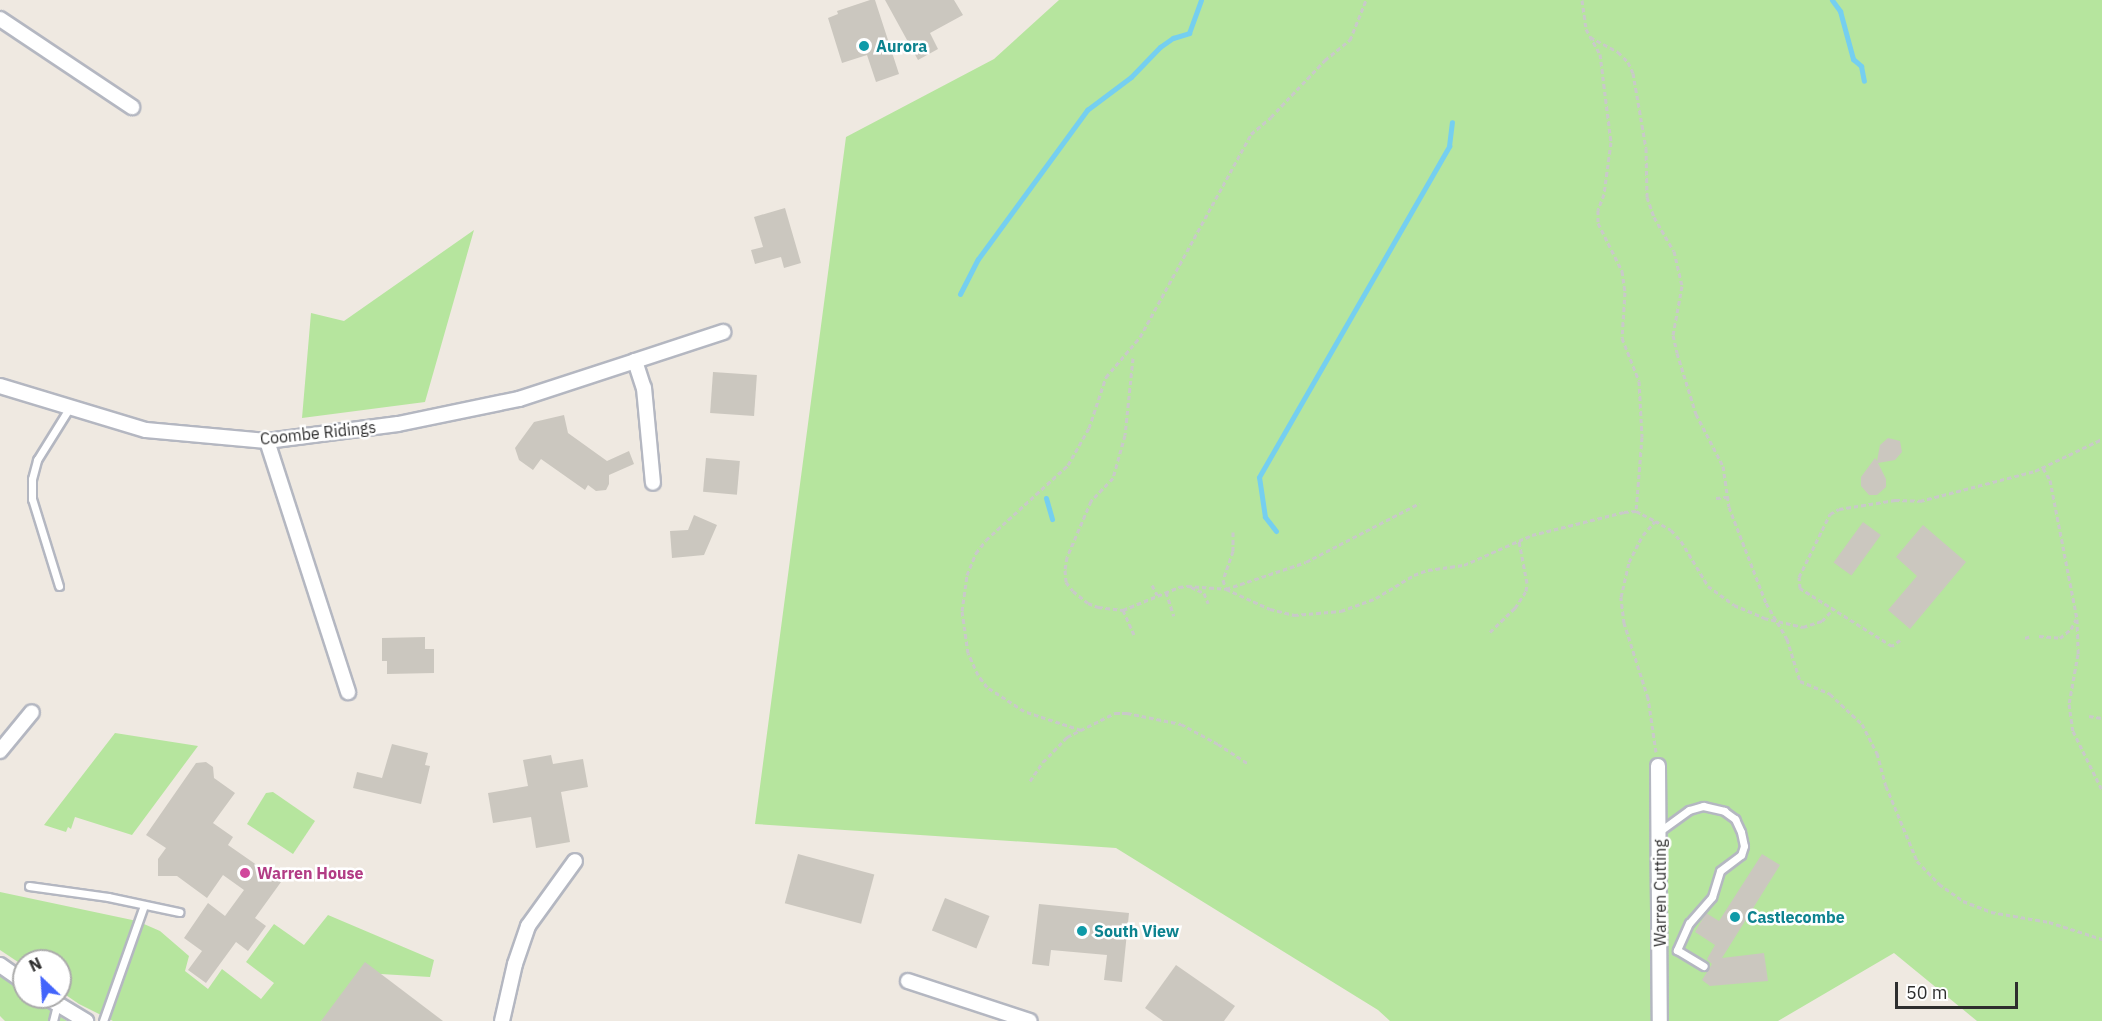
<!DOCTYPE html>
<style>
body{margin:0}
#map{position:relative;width:2102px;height:1021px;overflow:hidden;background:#efe9e1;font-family:"IBM Plex Sans",sans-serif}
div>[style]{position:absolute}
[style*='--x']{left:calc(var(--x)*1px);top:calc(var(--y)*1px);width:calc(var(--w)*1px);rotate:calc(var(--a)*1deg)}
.green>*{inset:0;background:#b6e59e}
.stream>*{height:5px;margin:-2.5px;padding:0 2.5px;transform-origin:2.5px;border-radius:2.5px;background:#75cff0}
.building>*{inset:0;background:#cbc7bf;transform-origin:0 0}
.path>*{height:3px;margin-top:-1.5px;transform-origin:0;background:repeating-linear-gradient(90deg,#c9c9c9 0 4.5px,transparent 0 7.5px)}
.roads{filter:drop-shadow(2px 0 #b4b7c1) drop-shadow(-2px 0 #b4b7c1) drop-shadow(0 2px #b4b7c1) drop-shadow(0 -2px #b4b7c1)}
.lane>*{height:7px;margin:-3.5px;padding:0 3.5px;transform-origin:3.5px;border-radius:3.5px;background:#fff}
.street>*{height:14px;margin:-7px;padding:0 7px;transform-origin:7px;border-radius:7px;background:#fff}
.dots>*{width:16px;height:16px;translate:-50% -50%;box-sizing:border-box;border:3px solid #fff;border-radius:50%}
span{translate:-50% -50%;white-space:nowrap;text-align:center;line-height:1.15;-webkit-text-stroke:5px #fff;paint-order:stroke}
.culture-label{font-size:16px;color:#0d838f;font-weight:700}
.left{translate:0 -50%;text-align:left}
.street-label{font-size:16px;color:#2e2e2e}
.hotel-label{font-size:16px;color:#b23c85;font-weight:700}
.north{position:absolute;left:12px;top:949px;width:60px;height:60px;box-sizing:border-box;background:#fff;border:2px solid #ababab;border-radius:50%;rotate:335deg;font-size:16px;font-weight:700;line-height:24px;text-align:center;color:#2e2e2e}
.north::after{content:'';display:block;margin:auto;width:21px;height:27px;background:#4264fb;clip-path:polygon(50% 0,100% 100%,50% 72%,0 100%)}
.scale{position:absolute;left:1895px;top:982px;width:123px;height:27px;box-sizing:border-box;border:3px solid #2e2e2e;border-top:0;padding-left:8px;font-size:18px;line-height:21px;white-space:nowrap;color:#2e2e2e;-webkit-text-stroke:4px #fff;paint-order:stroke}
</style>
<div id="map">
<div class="green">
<div style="clip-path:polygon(1059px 0,2102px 0,2102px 1021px,1977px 1021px,1894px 953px,1778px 1021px,1390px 1021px,1378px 1010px,1116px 848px,755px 824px,846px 137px,994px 59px)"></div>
<div style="clip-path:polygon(474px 230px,425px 402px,302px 418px,311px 313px,344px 321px)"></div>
<div style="clip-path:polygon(115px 733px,198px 746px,132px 835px,75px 817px,71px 829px,68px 827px,66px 832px,44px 825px)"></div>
<div style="clip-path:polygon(273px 792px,315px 821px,293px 854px,247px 824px,266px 793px)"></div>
<div style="clip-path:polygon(0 892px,137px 921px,160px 931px,189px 956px,185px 971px,208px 989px,222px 969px,261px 999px,274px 983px,246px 962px,274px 924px,304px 945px,328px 915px,434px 960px,430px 977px,381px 974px,321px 1021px,113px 1021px,79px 1004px,60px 991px,60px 961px,24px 961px,24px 966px,0 950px)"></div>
<div style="clip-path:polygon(0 976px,24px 992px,24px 997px,31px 997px,67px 1021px,5px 1021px,0 1016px)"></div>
</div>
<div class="stream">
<div style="--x:1832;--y:0;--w:14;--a:54"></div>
<div style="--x:1840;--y:11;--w:50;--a:74.8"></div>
<div style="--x:1853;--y:59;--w:11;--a:41"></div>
<div style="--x:1861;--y:66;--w:15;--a:79"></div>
<div style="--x:960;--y:294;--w:39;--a:-63"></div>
<div style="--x:978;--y:259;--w:185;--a:-53.8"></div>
<div style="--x:1087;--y:110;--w:55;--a:-36.9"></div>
<div style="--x:1131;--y:77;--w:42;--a:-46"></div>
<div style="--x:1160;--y:47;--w:16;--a:-35"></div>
<div style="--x:1173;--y:38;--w:17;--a:-17"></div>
<div style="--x:1189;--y:33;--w:35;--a:-70"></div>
<div style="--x:1046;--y:498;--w:22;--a:74"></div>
<div style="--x:1276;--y:531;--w:18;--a:-128"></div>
<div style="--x:1265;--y:517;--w:40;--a:-98.5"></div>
<div style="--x:1259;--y:477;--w:382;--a:-60.1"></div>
<div style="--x:1449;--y:146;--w:24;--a:-83"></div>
</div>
<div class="building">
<div style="clip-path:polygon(870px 0,875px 0,899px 74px,876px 82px,867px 55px,842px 63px,828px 18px,838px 14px,837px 11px)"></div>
<div style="clip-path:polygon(885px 0,954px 0,963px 15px,930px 33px,938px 49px,918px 60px)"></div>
<div style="clip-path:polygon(785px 208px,801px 263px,784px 268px,781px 257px,755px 264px,751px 250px,763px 247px,754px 217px)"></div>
<div style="left:713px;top:372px;width:44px;height:41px;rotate:4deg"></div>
<div style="clip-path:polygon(564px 415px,568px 433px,607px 461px,629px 451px,634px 464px,609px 475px,609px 484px,606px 490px,596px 491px,588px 485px,585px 490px,541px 459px,533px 470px,519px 460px,515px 448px,534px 422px)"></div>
<div style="clip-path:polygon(1888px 438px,1900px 441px,1902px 452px,1895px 460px,1878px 463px,1886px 479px,1886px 487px,1877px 495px,1869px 495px,1861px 486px,1861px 477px,1875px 458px,1877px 461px,1880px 445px)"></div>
<div style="left:706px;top:458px;width:34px;height:34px;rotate:5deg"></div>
<div style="clip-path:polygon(694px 515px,717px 525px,704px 555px,672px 558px,670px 531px,688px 530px)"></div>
<div style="left:1863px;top:522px;width:22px;height:50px;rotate:36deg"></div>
<div style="clip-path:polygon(1923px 525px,1966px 562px,1910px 629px,1888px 610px,1917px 576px,1896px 557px)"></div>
<div style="clip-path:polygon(425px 637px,425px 649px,434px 649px,434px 673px,387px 674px,387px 661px,382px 661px,382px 638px)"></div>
<div style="clip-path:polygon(392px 744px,428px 753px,425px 765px,430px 766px,421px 804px,353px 788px,357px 772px,382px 778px)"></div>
<div style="clip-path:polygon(551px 755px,553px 764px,583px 759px,588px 787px,561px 792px,570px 842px,536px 848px,531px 817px,493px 823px,488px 793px,528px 786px,523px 760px)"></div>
<div style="clip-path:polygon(206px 762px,213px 767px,214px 778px,235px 793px,213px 823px,233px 837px,228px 845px,281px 882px,255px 918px,266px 926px,248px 951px,236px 942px,206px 983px,188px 970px,202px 951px,184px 938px,208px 903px,225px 916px,244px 890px,223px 875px,207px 898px,177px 876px,158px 876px,158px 859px,166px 848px,146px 835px,196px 763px)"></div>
<div style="left:798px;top:854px;width:79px;height:51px;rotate:15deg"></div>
<div style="clip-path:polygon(1762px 854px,1780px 865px,1722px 958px,1764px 953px,1768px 981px,1710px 986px,1702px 980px,1712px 964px,1707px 959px,1715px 945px,1695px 932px,1706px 913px,1719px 921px)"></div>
<div style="left:945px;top:898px;width:48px;height:35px;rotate:22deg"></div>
<div style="clip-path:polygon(1039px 904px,1129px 913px,1122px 982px,1104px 980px,1107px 955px,1051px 950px,1049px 966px,1032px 964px)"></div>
<div style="clip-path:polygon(365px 962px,381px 974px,443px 1021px,321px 1021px)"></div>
<div style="clip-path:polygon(1176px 965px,1235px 1006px,1224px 1021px,1163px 1021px,1145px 1008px)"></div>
</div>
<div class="path">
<div style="--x:1582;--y:0;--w:29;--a:82"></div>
<div style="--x:1586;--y:29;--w:29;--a:61"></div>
<div style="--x:1600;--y:54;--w:89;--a:82.9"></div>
<div style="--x:1611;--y:142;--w:52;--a:97.7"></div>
<div style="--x:1604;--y:194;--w:17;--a:111"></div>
<div style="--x:1598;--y:210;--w:13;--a:90"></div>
<div style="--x:1598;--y:223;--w:54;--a:63.4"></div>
<div style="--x:1622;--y:271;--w:21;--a:82"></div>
<div style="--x:1625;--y:292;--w:46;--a:93.7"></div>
<div style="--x:1622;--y:338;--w:46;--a:68.4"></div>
<div style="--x:1639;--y:381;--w:56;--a:86.9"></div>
<div style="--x:1642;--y:437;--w:74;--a:94.6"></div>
<div style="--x:1590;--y:37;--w:32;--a:28"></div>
<div style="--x:1618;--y:52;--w:14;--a:45"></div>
<div style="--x:1628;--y:62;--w:12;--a:66"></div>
<div style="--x:1633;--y:73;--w:76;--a:80.2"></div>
<div style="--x:1646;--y:148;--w:49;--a:88.8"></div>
<div style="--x:1647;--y:197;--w:21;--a:71"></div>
<div style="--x:1654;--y:217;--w:39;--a:60"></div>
<div style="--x:1674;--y:251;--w:36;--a:77"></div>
<div style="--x:1682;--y:286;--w:50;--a:100.4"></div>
<div style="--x:1673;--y:335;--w:18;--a:77"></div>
<div style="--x:1677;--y:353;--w:64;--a:72.7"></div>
<div style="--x:1696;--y:414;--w:59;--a:62.6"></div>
<div style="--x:1723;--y:466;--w:41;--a:81.7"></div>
<div style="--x:1729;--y:507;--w:103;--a:68.9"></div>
<div style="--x:1766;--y:603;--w:42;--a:59.7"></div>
<div style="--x:1787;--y:639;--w:44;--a:72.8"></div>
<div style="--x:1800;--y:681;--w:33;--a:23"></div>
<div style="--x:1830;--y:694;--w:44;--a:43.2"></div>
<div style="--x:1862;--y:724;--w:33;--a:63"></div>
<div style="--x:1877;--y:753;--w:34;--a:75"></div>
<div style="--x:1886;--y:786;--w:81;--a:67.5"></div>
<div style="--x:1917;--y:861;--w:32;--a:46"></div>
<div style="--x:1939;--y:884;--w:29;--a:35"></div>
<div style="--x:1963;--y:901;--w:30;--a:21"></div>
<div style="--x:1991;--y:912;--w:59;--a:9.8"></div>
<div style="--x:2049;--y:922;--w:56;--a:17.8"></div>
<div style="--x:1133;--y:358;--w:77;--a:95.9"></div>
<div style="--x:1125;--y:435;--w:45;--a:105.6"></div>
<div style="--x:1113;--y:478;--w:32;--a:134"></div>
<div style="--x:1091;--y:501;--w:61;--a:113.2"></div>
<div style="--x:1067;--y:557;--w:13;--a:99"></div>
<div style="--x:1065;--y:570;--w:12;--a:85"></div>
<div style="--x:1066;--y:582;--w:11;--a:52"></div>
<div style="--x:1073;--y:591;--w:19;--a:39"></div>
<div style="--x:1088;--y:603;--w:11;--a:22"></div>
<div style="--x:1098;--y:607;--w:25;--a:7"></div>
<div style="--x:1123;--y:610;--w:61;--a:-22.3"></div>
<div style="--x:1179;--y:587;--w:8;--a:-7"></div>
<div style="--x:1187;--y:586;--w:39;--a:4"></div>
<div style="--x:1226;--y:589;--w:48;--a:24.4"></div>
<div style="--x:1270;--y:609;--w:25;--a:14"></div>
<div style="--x:1294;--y:615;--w:47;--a:-4.9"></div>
<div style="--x:1341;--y:611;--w:37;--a:-20"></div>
<div style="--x:1376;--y:598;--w:44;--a:-31.2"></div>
<div style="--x:1414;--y:575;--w:15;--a:-20"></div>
<div style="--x:1428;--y:570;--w:36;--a:-8"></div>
<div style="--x:1464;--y:565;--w:74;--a:-23.8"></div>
<div style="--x:1532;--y:535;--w:95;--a:-14"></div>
<div style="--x:1624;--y:512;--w:12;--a:-5"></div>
<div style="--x:1636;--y:511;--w:25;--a:27"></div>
<div style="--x:2043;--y:468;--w:14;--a:60"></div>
<div style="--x:2050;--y:480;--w:142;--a:79"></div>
<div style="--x:2077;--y:619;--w:35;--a:88"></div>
<div style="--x:2078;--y:654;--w:51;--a:100.2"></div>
<div style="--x:2069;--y:704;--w:27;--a:82"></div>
<div style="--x:2073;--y:731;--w:66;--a:63.8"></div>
<div style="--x:1716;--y:498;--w:11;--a:-5"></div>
<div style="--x:1233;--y:532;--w:19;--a:90"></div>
<div style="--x:1233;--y:551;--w:31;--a:109"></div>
<div style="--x:1223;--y:580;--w:9;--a:72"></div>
<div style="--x:1226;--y:589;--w:84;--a:-18.6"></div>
<div style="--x:1306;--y:562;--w:128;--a:-27.4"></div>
<div style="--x:1152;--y:585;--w:11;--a:63"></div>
<div style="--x:1191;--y:587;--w:14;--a:25"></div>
<div style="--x:1204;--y:593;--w:11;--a:68"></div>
<div style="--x:1166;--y:592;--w:25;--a:72"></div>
<div style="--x:1123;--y:610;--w:27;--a:66"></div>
<div style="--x:1490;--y:632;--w:35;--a:-44"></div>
<div style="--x:1515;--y:608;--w:20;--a:-57"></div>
<div style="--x:1526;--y:591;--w:8;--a:-83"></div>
<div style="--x:1527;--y:583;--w:43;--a:-100.8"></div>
<div style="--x:2039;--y:636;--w:21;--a:5"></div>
<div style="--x:2060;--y:638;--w:14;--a:-39"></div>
<div style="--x:2071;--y:629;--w:11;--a:-63"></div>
<div style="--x:2025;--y:638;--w:6;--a:-18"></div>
<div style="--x:1900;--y:640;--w:10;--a:143"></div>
<div style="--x:1892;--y:646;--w:109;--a:-147.8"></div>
<div style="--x:1800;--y:588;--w:11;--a:-95"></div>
<div style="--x:1799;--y:577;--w:70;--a:-63.8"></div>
<div style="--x:1830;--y:514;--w:10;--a:-29"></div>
<div style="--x:1839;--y:509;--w:57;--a:-9.1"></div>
<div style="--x:1895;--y:500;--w:25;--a:2"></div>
<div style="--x:1920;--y:501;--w:119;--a:-14.6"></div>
<div style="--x:2035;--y:471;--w:74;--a:-25.5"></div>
<div style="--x:2089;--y:716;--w:13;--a:9"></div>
<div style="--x:1081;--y:730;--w:60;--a:-161.6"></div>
<div style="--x:1024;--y:711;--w:44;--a:-147"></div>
<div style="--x:987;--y:687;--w:15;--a:-127"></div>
<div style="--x:978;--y:675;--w:24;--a:-114"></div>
<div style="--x:968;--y:653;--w:42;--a:-98.1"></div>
<div style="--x:962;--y:611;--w:36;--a:-82"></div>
<div style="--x:967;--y:575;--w:24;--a:-68"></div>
<div style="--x:976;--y:553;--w:16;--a:-52"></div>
<div style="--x:986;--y:540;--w:111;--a:-42.4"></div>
<div style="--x:1068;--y:465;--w:43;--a:-60.4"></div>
<div style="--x:1089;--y:428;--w:54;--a:-71.6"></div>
<div style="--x:1106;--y:377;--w:52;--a:-49.6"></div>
<div style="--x:1140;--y:337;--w:231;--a:-61.3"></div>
<div style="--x:1251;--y:134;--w:26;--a:-40"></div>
<div style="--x:1271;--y:117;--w:79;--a:-46.5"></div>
<div style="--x:1325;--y:60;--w:32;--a:-39"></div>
<div style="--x:1350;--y:40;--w:43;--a:-68.2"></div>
<div style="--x:1656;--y:752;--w:55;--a:-98.4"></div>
<div style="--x:1648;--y:698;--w:79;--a:-107.7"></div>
<div style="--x:1624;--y:623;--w:26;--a:-97"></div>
<div style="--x:1621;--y:597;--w:36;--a:-77"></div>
<div style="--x:1629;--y:562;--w:30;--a:-63"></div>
<div style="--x:1643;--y:535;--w:18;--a:-49"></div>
<div style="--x:1655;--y:521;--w:18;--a:29"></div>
<div style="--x:1671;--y:530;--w:15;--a:48"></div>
<div style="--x:1681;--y:541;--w:52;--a:59"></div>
<div style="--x:1708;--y:586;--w:32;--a:36"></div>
<div style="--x:1734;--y:605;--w:33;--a:23"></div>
<div style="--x:1764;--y:618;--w:40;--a:13"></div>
<div style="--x:1803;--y:627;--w:20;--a:-18"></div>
<div style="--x:1822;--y:621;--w:16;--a:-47"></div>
<div style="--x:1030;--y:781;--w:23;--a:-56"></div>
<div style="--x:1043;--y:762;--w:35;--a:-46"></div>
<div style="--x:1067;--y:737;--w:54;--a:-26.6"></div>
<div style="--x:1115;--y:713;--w:12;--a:0"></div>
<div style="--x:1127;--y:713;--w:55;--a:11.5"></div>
<div style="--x:1181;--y:724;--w:42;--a:28.4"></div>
<div style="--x:1218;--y:744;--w:37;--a:33"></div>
</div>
<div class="roads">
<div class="lane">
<div style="--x:59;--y:586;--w:91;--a:-107.2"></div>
<div style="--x:32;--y:499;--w:20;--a:-90"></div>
<div style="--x:32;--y:479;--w:20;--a:-75"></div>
<div style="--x:37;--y:460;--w:62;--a:-58.1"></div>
<div style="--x:1660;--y:831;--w:36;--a:-36"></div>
<div style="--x:1689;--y:810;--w:15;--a:-16"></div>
<div style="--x:1703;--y:806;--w:22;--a:13"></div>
<div style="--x:1724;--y:811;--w:14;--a:36"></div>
<div style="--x:1735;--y:819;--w:14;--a:65"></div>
<div style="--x:1741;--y:832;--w:14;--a:78"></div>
<div style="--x:1744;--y:846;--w:9;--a:108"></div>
<div style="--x:1741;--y:855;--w:26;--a:143"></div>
<div style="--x:1720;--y:871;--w:27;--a:107"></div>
<div style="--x:1712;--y:897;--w:35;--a:131"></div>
<div style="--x:1689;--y:923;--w:30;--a:114"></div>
<div style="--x:1677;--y:950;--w:31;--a:31"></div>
<div style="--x:29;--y:886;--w:80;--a:7.9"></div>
<div style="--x:108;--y:897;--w:73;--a:11.9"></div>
<div style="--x:53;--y:1021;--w:16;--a:-76"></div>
<div style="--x:103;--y:1021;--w:123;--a:-70.5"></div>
</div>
<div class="street">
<div style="--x:0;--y:19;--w:159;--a:33.7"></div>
<div style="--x:635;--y:361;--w:93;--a:-18.2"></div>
<div style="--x:0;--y:386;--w:152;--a:16.8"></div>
<div style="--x:146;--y:430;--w:121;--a:5.2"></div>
<div style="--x:267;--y:441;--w:132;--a:-7.4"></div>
<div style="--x:398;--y:424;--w:124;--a:-11.7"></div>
<div style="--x:519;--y:399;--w:122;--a:-18.1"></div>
<div style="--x:635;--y:361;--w:28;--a:72"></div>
<div style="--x:644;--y:388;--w:95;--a:84.6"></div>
<div style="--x:267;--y:441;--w:264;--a:72.1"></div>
<div style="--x:0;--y:751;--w:50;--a:-50.6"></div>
<div style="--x:1658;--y:766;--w:255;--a:89.6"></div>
<div style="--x:0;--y:965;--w:29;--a:35"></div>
<div style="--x:908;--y:981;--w:128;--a:18.2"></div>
<div style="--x:46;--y:997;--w:47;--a:31"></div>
<div style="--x:502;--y:1021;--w:58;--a:-77.2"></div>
<div style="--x:515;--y:964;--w:40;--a:-71.1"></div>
<div style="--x:528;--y:926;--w:80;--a:-54.1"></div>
</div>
</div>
<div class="dots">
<div style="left:864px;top:46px;background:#0f9aa8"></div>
<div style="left:245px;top:873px;background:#d1479c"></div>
<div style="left:1735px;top:917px;background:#0f9aa8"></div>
<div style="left:1082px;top:931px;background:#0f9aa8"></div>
</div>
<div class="culture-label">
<span class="left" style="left:876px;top:46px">Aurora</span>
<span class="left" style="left:1747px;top:917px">Castlecombe</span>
<span class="left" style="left:1094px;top:931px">South View</span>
</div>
<div class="street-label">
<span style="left:318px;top:433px;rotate:-6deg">Coombe Ridings</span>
<span style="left:1660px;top:893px;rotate:-90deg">Warren Cutting</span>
</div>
<div class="hotel-label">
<span class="left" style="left:257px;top:873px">Warren House</span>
</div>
<div class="north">N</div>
<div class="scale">50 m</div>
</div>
